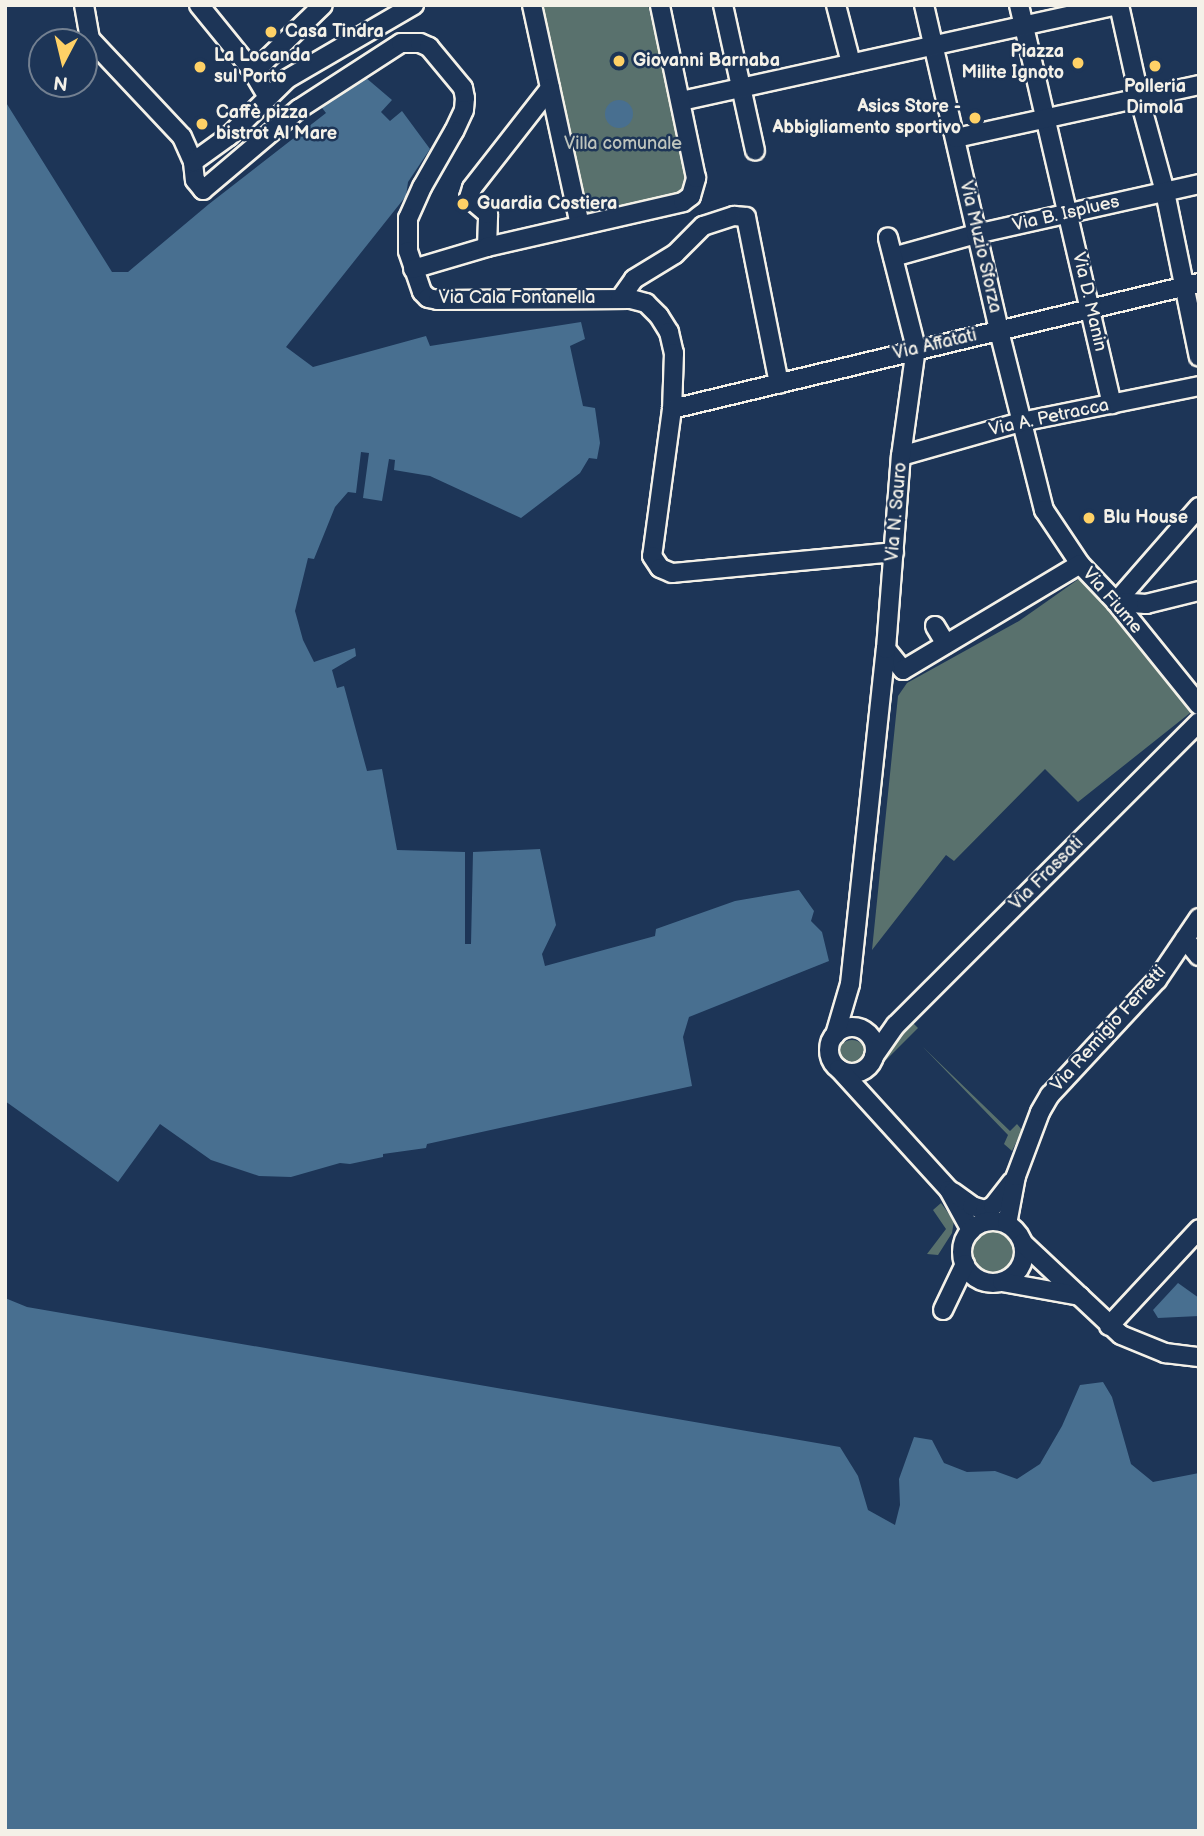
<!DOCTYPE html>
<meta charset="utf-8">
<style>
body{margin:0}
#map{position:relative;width:1204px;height:1836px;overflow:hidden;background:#1d3557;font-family:"Balsamiq Sans",sans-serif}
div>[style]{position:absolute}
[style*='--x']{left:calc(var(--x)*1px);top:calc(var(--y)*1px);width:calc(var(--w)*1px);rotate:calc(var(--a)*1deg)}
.green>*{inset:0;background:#59716d}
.round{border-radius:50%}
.water>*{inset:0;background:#486f90}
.roads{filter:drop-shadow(2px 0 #f4f1e8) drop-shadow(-2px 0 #f4f1e8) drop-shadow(0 2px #f4f1e8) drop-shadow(0 -2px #f4f1e8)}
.minor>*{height:18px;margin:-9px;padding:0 9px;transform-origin:9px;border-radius:9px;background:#1d3557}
.minor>.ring{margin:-9px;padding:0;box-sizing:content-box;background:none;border:18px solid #1d3557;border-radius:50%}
.dots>*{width:19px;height:19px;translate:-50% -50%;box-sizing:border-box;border:4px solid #1d3557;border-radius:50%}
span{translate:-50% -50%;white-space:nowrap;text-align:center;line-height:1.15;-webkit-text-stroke:5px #1d3557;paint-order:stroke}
.poi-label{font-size:18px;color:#f4f1e8;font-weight:700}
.left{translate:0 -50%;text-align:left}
.right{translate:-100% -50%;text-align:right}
.park-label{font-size:18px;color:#bec4bd}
.street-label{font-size:18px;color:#f4f1e8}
.frame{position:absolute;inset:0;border:7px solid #f4f1e8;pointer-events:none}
.north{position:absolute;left:28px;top:28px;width:70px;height:70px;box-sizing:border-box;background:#1d3557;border:2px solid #738091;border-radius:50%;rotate:187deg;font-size:19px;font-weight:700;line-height:28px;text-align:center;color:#f4f1e8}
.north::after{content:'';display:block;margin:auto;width:24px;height:32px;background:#ffd166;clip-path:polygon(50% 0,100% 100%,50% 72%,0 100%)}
</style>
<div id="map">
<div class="green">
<div style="clip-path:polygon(538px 5px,648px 5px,688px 179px,688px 193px,583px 221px)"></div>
<div style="clip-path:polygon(1083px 576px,1195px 709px,1078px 802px,1045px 769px,954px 861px,946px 855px,872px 950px,898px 696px,907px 683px,1019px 621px)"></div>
<div style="clip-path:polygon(912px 1022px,918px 1028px,882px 1064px,884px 1053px)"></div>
<div class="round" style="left:838px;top:1040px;width:28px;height:28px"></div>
<div style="clip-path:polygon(923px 1047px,1010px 1131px,1017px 1124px,1022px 1130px,1012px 1151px,1004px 1144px,1008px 1135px)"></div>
<div style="clip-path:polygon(941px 1203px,954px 1221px,952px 1233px,938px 1255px,927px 1254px,946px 1229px,933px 1210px)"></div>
<div class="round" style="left:971px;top:1230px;width:46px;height:46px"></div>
</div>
<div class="water">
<div style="clip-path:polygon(365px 77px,392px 100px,381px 112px,390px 121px,402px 111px,430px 149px,408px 182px,406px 196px,286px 347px,313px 367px,426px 336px,430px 346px,581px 322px,585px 339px,570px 346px,583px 406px,595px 408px,600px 443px,597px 459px,589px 458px,580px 473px,521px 518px,430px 476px,394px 470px,395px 460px,389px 459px,382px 501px,363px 498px,369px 453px,361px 452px,356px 493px,348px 492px,335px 507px,314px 559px,308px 558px,295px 611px,303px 640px,314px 662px,355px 648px,356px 656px,332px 670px,337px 688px,344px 686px,367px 771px,382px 769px,397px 850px,465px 852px,465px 944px,471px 944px,473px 852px,540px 849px,556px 925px,542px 954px,545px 966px,655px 936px,656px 929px,735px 901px,799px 890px,814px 911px,811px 921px,822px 932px,829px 961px,689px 1017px,683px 1037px,692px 1086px,427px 1144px,426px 1148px,383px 1154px,383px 1157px,350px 1164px,340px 1163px,291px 1177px,259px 1176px,211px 1160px,160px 1124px,118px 1182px,5px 1101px,5px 101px,112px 272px,128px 272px,209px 204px,326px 113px,319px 104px)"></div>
<div class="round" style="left:605px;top:100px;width:28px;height:28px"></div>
<div style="clip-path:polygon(1178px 1283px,1199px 1298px,1199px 1316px,1158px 1318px,1153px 1310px)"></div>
<div style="clip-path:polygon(5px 1298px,27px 1307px,840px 1447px,858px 1476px,868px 1510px,895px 1525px,900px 1505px,899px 1479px,914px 1437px,932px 1440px,944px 1463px,967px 1472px,995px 1471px,1017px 1479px,1040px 1464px,1062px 1426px,1080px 1385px,1103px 1382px,1112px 1397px,1131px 1464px,1153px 1482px,1199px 1473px,1199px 1831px,5px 1831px)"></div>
</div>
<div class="roads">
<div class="minor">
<div style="--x:84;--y:5;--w:35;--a:80"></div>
<div style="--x:90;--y:39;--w:134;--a:46.8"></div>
<div style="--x:182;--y:137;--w:27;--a:66"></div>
<div style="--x:193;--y:162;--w:18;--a:84"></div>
<div style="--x:195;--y:180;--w:13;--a:51"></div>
<div style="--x:203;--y:190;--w:126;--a:-40.2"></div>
<div style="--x:299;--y:109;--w:121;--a:-32.9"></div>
<div style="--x:401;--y:43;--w:19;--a:0"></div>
<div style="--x:420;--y:43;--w:10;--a:24"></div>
<div style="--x:429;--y:47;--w:53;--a:50.3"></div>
<div style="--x:463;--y:88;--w:10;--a:79"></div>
<div style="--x:465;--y:98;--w:12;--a:95"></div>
<div style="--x:464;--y:110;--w:23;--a:115"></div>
<div style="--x:454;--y:131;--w:64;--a:119.7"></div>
<div style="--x:422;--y:187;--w:34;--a:114"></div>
<div style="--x:408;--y:218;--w:33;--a:90"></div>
<div style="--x:408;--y:251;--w:43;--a:71.1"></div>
<div style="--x:422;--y:292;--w:8;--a:45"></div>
<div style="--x:428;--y:298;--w:10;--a:11"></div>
<div style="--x:438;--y:300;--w:193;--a:-0.3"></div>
<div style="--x:631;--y:299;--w:16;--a:15"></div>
<div style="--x:646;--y:303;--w:18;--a:45"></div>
<div style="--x:659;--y:316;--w:19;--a:58"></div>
<div style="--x:669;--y:332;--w:22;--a:77"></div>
<div style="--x:674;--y:353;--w:56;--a:92"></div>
<div style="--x:672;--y:409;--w:148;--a:97.7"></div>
<div style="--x:652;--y:556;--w:14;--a:56"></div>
<div style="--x:660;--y:568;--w:13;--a:23"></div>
<div style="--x:672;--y:573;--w:223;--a:-5.4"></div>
<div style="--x:199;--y:5;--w:82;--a:50.9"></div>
<div style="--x:532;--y:5;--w:225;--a:77.7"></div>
<div style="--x:723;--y:5;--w:149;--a:77.6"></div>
<div style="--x:836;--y:5;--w:60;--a:75.5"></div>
<div style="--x:924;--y:5;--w:335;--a:77"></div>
<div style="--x:999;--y:331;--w:185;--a:75.9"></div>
<div style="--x:1044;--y:510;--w:65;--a:56.3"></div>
<div style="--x:1080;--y:564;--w:52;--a:46.5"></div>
<div style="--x:1116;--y:602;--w:132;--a:51.1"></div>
<div style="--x:1019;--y:5;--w:410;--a:76.9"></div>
<div style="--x:1119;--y:5;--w:101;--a:77.5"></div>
<div style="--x:1141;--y:104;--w:91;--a:74.7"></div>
<div style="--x:1165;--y:192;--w:168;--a:78.4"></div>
<div style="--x:268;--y:97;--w:33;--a:-121"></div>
<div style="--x:251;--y:69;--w:13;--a:-27"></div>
<div style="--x:263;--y:63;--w:83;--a:-44"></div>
<div style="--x:681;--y:101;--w:445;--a:-12.4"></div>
<div style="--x:956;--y:138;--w:249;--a:-12.3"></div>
<div style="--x:193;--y:162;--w:44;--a:-35.8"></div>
<div style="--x:229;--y:136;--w:81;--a:-44.5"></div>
<div style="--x:287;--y:79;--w:147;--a:-30.2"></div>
<div style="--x:487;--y:247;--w:33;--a:-88"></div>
<div style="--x:488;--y:214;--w:25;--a:-140"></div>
<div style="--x:469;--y:198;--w:10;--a:-73"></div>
<div style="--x:472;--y:188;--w:127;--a:-52"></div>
<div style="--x:893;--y:257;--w:86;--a:-15.5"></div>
<div style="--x:976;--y:234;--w:229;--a:-12.6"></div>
<div style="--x:413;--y:269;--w:77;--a:-16.6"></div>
<div style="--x:487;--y:247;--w:201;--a:-12.9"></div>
<div style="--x:683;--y:202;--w:10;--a:-37"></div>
<div style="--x:691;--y:196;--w:19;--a:-74"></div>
<div style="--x:696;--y:178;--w:177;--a:-101.8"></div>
<div style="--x:620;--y:299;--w:24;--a:-55"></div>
<div style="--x:634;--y:279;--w:48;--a:-31.4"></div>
<div style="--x:675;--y:254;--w:40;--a:-45"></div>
<div style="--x:703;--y:226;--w:33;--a:-18"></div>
<div style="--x:734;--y:216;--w:12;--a:5"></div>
<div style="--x:746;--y:217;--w:170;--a:78.8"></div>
<div style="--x:672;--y:409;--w:542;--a:-13.45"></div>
<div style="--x:901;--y:456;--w:125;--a:-15.8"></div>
<div style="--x:1021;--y:422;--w:182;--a:-11.4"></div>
<div style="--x:1116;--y:602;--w:126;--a:-48.9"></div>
<div style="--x:1116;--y:602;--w:30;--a:4"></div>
<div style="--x:1146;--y:604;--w:55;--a:-13.8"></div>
<div style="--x:935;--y:626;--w:21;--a:59"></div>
<div style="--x:886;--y:649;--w:27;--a:51"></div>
<div style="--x:903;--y:670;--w:206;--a:-30.9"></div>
<div style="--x:1185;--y:939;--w:22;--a:51"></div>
<div class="ring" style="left:829px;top:1027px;width:28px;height:28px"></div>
<div style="--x:835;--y:1035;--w:53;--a:-73.6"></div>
<div style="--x:850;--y:984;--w:337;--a:-83.9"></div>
<div style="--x:886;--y:649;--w:194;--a:-85.6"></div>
<div style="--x:901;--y:456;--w:109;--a:-82.1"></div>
<div style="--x:916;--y:348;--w:114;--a:-104.3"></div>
<div style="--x:874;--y:1056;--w:38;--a:-55"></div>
<div style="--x:896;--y:1025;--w:429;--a:-45"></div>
<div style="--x:839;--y:1069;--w:164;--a:47.7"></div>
<div style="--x:949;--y:1190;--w:46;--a:61.2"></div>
<div style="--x:953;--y:1192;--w:24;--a:36"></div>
<div style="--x:972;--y:1206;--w:14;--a:17"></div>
<div style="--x:985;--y:1210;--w:9;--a:-27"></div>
<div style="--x:993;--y:1206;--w:31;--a:-52"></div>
<div class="ring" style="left:962px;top:1221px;width:44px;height:44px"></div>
<div style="--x:1007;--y:1224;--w:49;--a:-79.4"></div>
<div style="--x:1016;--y:1176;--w:68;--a:-69.4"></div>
<div style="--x:1040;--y:1112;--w:20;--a:-60"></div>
<div style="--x:1050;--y:1095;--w:157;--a:-47.1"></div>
<div style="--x:1157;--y:980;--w:75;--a:-55.9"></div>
<div style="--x:1023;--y:1243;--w:134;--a:43.2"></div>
<div style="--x:1121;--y:1335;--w:48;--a:22.2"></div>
<div style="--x:1165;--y:1353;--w:34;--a:7"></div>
<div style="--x:1002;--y:1282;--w:79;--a:10.2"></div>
<div style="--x:943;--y:1310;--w:51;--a:-64.4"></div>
<div style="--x:1109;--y:1326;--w:132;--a:-47.1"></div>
</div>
</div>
<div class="dots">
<div style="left:271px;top:32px;background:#ffd166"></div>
<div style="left:619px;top:61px;background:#ffd166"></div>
<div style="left:1078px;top:63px;background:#ffd166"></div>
<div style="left:1155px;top:66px;background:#ffd166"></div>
<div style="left:200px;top:67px;background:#ffd166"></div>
<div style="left:975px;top:118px;background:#ffd166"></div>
<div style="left:202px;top:124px;background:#ffd166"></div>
<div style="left:463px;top:204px;background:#ffd166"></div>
<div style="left:1089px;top:518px;background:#ffd166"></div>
</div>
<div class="poi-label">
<span class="left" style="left:285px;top:32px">Casa Tindra</span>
<span class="right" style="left:1064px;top:63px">Piazza<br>Milite Ignoto</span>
<span class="left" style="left:214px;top:67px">La Locanda<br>sul Porto</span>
<span class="left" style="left:633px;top:61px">Giovanni Barnaba</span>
<span style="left:1155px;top:98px">Polleria<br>Dimola</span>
<span class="right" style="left:961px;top:118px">Asics Store -<br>Abbigliamento sportivo</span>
<span class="left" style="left:216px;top:124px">Caffè pizza<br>bistrot Al Mare</span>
<span class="left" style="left:477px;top:204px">Guardia Costiera</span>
<span class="left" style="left:1103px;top:518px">Blu House</span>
</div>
<div class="park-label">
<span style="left:623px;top:144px">Villa comunale</span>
</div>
<div class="street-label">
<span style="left:1066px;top:214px;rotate:-13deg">Via B. Isplues</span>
<span style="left:980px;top:247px;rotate:77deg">Via Muzio Sforza</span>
<span style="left:517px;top:298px">Via Cala Fontanella</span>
<span style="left:1089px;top:302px;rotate:77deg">Via D. Manin</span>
<span style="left:935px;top:345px;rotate:-13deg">Via Affatati</span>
<span style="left:1049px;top:418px;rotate:-12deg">Via A. Petracca</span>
<span style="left:897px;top:512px;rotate:-85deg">Via N. Sauro</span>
<span style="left:1112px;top:601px;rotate:49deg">Via Fiume</span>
<span style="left:1047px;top:874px;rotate:-45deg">Via Frassati</span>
<span style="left:1109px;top:1029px;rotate:-48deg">Via Remigio Ferretti</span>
</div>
<div class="frame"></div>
<div class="north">N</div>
</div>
